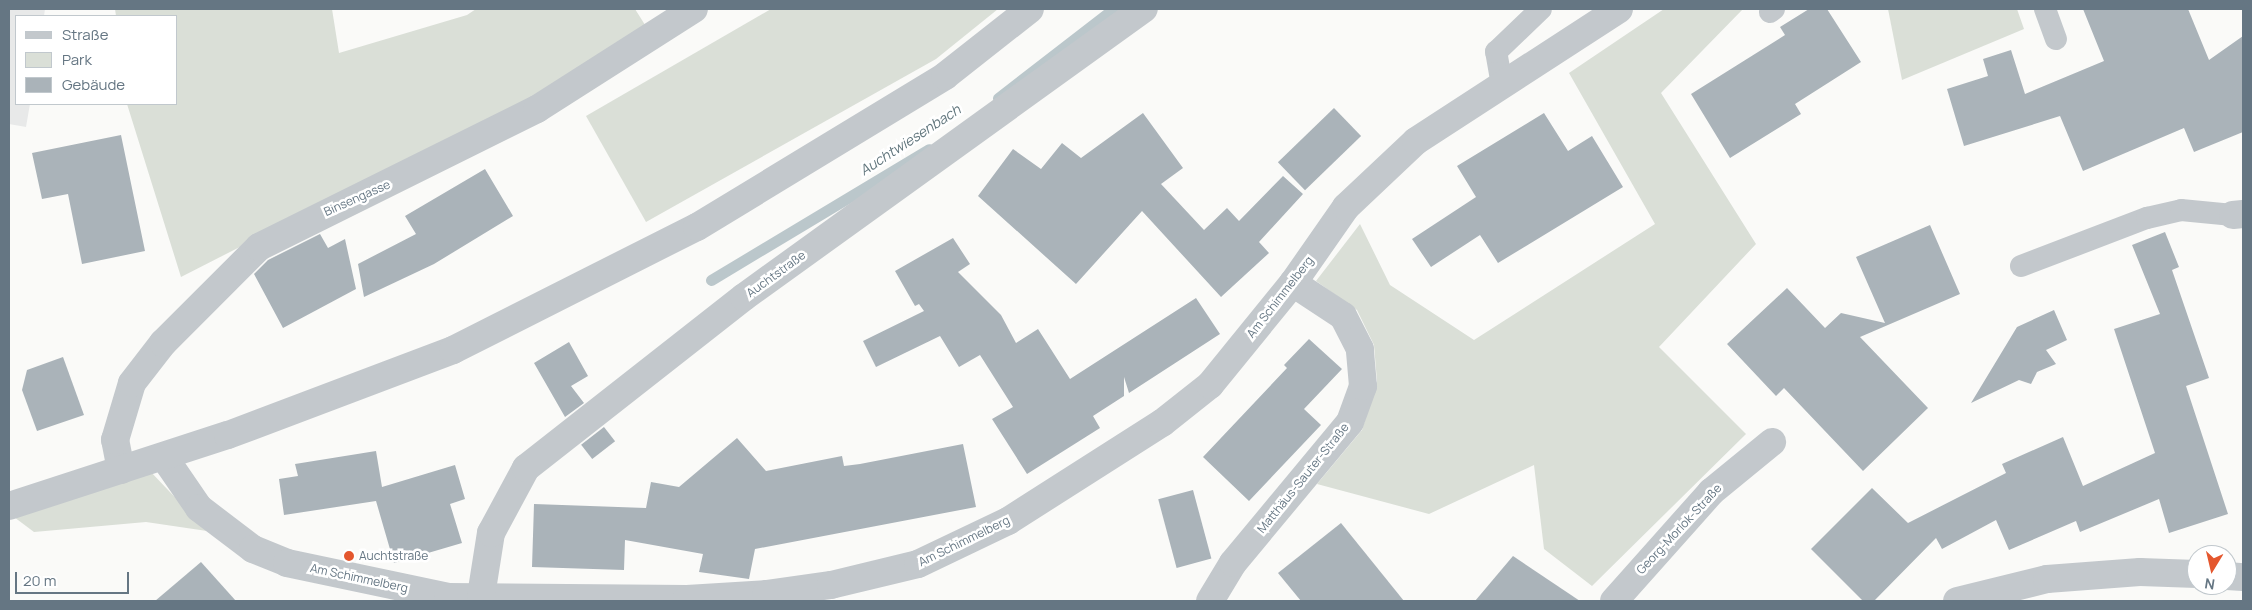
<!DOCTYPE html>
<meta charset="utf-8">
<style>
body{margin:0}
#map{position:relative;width:2252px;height:610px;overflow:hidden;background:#fafaf8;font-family:Manrope,sans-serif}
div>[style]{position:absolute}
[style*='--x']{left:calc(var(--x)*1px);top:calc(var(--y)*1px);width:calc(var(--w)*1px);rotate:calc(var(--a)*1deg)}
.built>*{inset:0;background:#e8e9e9}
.green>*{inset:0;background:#dadfd7}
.stream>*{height:11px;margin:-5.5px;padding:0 5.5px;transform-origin:5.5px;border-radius:5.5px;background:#bbc7cb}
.building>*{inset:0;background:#aab3b9;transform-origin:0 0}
.service>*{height:22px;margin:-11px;padding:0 11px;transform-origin:11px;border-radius:11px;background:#c3c8cc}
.minor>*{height:28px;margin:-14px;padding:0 14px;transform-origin:14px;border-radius:14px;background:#c3c8cc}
.tertiary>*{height:28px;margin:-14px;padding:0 14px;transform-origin:14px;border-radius:14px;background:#c3c8cc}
.dots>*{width:14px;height:14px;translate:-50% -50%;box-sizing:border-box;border:2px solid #fff;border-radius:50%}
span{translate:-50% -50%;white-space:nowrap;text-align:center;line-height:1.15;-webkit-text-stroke:5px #fff;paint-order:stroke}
.street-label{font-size:12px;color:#657683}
.poi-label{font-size:12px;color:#657683}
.left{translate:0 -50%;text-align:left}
.water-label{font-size:14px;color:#60757c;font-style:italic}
.frame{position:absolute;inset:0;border:10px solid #657683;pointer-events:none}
.legend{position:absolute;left:15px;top:15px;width:162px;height:90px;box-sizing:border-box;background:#fff;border:1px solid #c1c8cd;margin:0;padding:6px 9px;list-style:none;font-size:15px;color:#657683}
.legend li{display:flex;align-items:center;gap:10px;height:25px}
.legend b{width:25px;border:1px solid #c1c8cd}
.north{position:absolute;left:2187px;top:545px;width:50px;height:50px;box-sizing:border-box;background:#fff;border:1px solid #c1c8cd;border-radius:50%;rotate:189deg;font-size:14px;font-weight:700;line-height:20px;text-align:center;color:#657683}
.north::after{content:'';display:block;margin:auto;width:18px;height:22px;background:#e4572e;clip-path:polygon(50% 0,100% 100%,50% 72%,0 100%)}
.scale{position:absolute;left:15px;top:572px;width:114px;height:22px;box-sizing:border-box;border:2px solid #657683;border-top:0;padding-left:6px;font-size:15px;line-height:18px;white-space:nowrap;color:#657683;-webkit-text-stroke:4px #fff;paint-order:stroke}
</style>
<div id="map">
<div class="built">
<div style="clip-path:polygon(9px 9px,45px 9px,44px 16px,16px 16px,16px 104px,30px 104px,26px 127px,9px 124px)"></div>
</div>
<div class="green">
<div style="clip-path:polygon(115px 9px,332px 9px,339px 53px,467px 15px,476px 9px,635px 9px,647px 28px,527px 108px,322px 205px,181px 277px,127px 104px,176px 104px,176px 16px,116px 16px)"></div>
<div style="clip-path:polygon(771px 9px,998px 9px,936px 59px,646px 222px,586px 116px)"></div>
<div style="clip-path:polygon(1664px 9px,1743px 9px,1661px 93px,1756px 244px,1659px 347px,1746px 434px,1592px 586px,1544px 549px,1534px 465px,1429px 514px,1317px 484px,1362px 430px,1377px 381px,1374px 345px,1357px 310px,1316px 281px,1360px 224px,1390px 285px,1474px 340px,1655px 224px,1569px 73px)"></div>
<div style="clip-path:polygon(1888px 9px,2017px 9px,2024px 29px,1902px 80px)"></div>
<div style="clip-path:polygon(149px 470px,207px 531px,146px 522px,34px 532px,10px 514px)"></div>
</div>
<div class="stream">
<div style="--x:998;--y:98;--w:145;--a:-37.7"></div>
<div style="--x:711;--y:280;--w:254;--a:-31"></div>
</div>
<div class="building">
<div style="clip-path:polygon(1809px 9px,1827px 9px,1861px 62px,1795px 104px,1801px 114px,1730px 158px,1691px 94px,1785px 35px,1780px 27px)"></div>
<div style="clip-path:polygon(2083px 9px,2188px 9px,2209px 60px,2243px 36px,2243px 132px,2194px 152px,2184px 128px,2083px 171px,2060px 116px,1964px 146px,1947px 89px,1988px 76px,1983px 59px,2011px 50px,2025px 94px,2104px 61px)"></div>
<div style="left:1334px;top:108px;width:39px;height:78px;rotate:46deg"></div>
<div style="clip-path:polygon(1143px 113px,1183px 168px,1161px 184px,1204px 230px,1227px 208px,1239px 221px,1283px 176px,1303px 194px,1259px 242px,1269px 253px,1221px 297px,1142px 211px,1076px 284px,978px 196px,1013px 149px,1041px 169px,1062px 143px,1081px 158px)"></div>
<div style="clip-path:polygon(1544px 113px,1568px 151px,1592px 136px,1623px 187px,1498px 263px,1480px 235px,1431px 267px,1412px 239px,1476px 197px,1457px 166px)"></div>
<div style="clip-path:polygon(121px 135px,145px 251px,82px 264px,68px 194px,42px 199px,32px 153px)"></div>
<div style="clip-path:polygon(485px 169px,513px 216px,434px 264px,364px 297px,358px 264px,416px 234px,405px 216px)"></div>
<div style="clip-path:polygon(1930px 225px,1960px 294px,1860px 337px,1928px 408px,1863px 471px,1784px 388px,1776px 396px,1727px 344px,1787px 288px,1825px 328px,1841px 313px,1885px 323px,1856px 257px)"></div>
<div style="clip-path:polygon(2165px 232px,2179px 267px,2172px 270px,2209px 378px,2186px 386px,2228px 514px,2169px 533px,2159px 499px,2080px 532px,2076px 521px,2009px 550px,1996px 520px,1942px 549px,1936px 538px,1874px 601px,1863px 601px,1811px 549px,1872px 488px,1908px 523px,2006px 473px,2002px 464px,2063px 437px,2083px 486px,2155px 453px,2114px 329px,2160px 314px,2132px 245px)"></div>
<div style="clip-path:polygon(320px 234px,328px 248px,345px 239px,356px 289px,283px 328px,254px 274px,268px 260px)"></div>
<div style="clip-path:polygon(953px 238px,970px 264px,958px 272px,1001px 315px,1016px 343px,1038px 329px,1070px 379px,1196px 298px,1220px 334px,1129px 393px,1124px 377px,1124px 396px,1093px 416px,1100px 428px,1027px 474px,992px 419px,1013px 407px,980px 355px,959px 367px,940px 336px,876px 367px,863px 341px,924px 311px,919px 304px,915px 306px,895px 271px)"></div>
<div style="clip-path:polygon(2054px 310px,2067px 340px,2046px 350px,2056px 364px,2037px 372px,2031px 384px,2019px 380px,1971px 403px,2017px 327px)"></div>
<div style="clip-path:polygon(1309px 339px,1342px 369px,1304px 409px,1321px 425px,1249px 501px,1203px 457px,1287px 368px,1284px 365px)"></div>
<div style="clip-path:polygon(569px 342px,588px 376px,571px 386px,584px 403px,565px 417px,534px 363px)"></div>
<div style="clip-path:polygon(63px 357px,84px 415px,37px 431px,22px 390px,27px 370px)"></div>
<div style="left:604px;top:427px;width:18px;height:29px;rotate:52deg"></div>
<div style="clip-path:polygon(737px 438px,766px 471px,842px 456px,844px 466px,860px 464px,963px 444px,976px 507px,755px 549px,749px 579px,699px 572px,703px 554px,625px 540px,624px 570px,532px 567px,534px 504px,646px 508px,651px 482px,679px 487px)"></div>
<div style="clip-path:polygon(376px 451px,382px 487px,455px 465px,465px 499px,450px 504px,462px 543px,394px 563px,376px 501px,284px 515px,279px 479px,298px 476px,295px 464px)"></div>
<div style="left:1193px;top:490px;width:71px;height:36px;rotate:75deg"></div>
<div style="clip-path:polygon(1341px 523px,1404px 601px,1301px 601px,1278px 573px)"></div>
<div style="clip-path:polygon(1513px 556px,1580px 601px,1475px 601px)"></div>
<div style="clip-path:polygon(201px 562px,236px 601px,155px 601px)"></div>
</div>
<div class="service">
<div style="--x:2045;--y:9;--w:32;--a:70"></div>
<div style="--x:1770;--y:12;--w:5;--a:-37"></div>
<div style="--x:1502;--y:85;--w:34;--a:-100"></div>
<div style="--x:1496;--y:52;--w:62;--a:-43.7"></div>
<div style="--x:2021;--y:266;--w:135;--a:-20.9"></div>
<div style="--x:2147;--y:218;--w:35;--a:-13"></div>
<div style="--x:2181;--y:210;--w:52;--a:5.5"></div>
</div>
<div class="minor">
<div style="--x:2233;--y:215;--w:10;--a:-6"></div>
<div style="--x:164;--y:457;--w:62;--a:55.5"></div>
<div style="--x:199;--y:508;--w:68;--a:37.2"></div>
<div style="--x:253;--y:549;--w:37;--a:22"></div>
<div style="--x:287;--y:563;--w:165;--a:11.9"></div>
<div style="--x:448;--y:597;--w:239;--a:0.5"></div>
<div style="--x:687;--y:599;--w:79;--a:-3.6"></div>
<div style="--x:766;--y:594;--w:66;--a:-7.9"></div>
<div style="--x:831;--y:585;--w:89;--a:-13.6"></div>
<div style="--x:918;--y:564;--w:100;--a:-25.5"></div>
<div style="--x:1008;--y:521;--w:183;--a:-32.5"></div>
<div style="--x:1162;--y:423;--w:61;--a:-38.4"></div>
<div style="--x:1210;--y:385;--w:132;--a:-50.9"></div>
<div style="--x:1293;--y:283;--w:93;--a:-55.1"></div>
<div style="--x:1346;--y:207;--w:96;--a:-43.3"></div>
<div style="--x:1416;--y:141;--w:242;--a:-33"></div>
<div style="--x:121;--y:470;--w:31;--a:-101"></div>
<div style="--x:115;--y:440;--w:59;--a:-73.4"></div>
<div style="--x:132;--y:383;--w:51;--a:-52.2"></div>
<div style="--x:163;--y:343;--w:136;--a:-45"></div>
<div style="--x:259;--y:247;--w:310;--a:-26.4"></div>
<div style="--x:537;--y:109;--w:186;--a:-32.5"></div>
<div style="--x:2227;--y:576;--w:16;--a:4"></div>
<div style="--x:481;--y:596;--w:64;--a:-81"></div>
<div style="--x:491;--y:533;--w:74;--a:-61.7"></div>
<div style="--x:526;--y:468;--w:277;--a:-38.1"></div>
<div style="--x:744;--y:297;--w:493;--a:-35.8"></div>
<div style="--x:1210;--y:601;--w:44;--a:-58.8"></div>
<div style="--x:1233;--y:563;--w:183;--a:-50.3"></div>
<div style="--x:1350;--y:422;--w:38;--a:-70"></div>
<div style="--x:1363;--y:386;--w:37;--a:-95"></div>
<div style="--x:1360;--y:349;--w:37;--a:-117"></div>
<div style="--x:1343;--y:316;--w:60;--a:-146.6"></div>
<div style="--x:1614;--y:601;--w:146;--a:-48.3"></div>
<div style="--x:1711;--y:492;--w:79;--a:-39.3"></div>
<div style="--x:1957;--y:601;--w:93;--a:-13.7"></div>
<div style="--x:2047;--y:579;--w:93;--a:-4.3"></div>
<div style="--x:2140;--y:572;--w:57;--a:2"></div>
</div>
<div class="tertiary">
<div style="--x:9;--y:506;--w:230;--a:-18"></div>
<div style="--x:228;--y:435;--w:241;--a:-20.7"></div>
<div style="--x:453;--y:350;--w:273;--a:-26.8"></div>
<div style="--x:697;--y:227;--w:290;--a:-31.3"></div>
<div style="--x:945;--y:76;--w:108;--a:-38.2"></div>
</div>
<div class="dots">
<div style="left:349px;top:556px;background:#e4572e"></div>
</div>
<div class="street-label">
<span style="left:357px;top:198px;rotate:-24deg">Binsengasse</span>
<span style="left:776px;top:274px;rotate:-36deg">Auchtstraße</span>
<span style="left:1280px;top:297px;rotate:-52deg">Am Schimmelberg</span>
<span style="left:1303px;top:478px;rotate:-51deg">Matthäus-Sauter-Straße</span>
<span style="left:1679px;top:529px;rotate:-47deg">Georg-Morlok-Straße</span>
<span style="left:964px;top:541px;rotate:-26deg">Am Schimmelberg</span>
<span style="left:359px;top:578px;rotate:12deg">Am Schimmelberg</span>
</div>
<div class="poi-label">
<span class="left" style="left:359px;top:556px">Auchtstraße</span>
</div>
<div class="water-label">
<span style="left:910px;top:140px;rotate:-33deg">Auchtwiesenbach</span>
</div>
<div class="frame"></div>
<ul class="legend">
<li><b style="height:6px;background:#c3c8cc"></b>Straße</li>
<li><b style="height:14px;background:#dadfd7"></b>Park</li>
<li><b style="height:14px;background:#aab3b9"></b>Gebäude</li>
</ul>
<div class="north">N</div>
<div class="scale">20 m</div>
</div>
